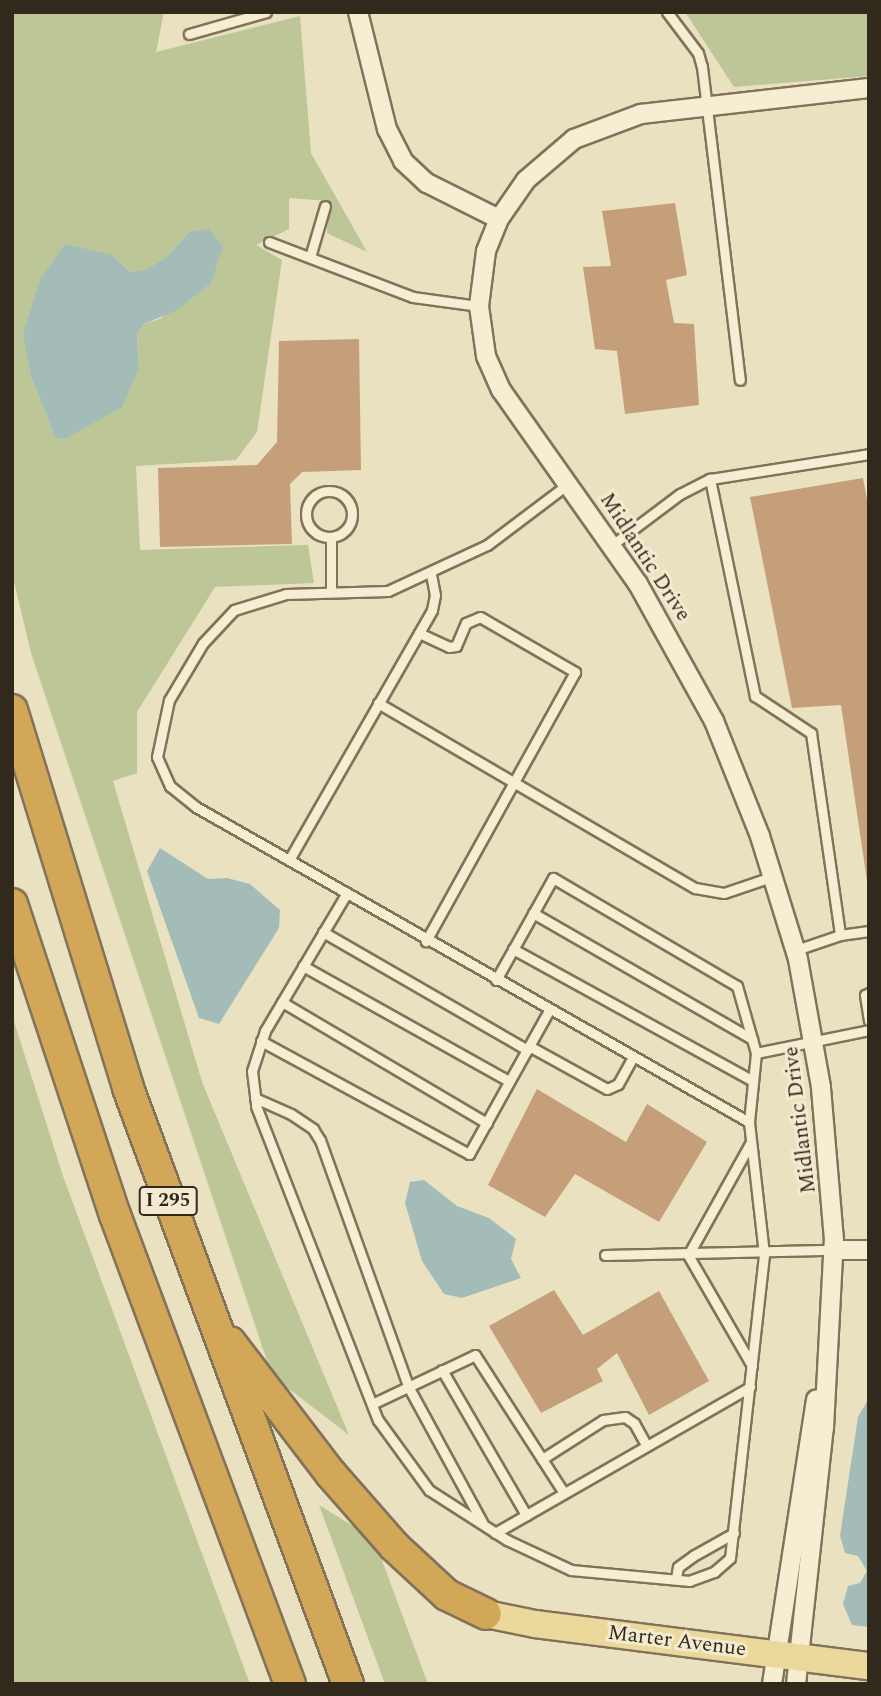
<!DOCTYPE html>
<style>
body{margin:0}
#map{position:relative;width:881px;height:1696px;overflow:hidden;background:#eae1c1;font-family:Spectral,serif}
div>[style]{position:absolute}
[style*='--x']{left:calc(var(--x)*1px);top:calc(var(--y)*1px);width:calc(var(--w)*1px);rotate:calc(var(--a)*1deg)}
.green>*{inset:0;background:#bdc696}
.water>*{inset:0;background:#a3bcb7}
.building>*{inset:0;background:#c59f7a}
.roads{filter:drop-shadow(2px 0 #82725a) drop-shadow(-2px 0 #82725a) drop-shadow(0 2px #82725a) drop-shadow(0 -2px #82725a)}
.lane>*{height:9px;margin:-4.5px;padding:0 4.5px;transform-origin:4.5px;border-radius:4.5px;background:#f5eed3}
.lane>.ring{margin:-4.5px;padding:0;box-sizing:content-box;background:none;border:9px solid #f5eed3;border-radius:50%}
.street>*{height:18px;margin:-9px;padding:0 9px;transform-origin:9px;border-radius:9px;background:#f5eed3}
.primary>*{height:26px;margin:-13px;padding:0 13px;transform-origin:13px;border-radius:13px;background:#ebd89b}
.highway>*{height:30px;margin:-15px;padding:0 15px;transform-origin:15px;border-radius:15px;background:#d3a758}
span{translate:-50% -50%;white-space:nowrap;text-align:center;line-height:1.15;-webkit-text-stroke:6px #f2ebd0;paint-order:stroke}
.shield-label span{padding:2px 5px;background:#f2ebd0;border:2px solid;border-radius:5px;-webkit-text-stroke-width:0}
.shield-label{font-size:19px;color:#32291d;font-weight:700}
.street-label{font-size:21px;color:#32291d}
.frame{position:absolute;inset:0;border:14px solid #32291d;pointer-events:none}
</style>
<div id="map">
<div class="green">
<div style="clip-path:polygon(evenodd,12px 12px,164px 12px,156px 52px,300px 16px,311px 153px,367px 252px,327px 233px,328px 201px,289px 198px,289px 229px,256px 245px,282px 260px,257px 432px,236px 460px,136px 466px,140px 550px,308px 545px,314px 583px,215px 587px,137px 712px,137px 773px,113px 781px,202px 1082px,349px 1435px,289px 1389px,280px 1400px,31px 653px,12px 573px,12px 12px,189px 232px,162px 318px,144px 324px,137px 335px,139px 368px,65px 439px,55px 438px,31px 376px,112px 255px,130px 272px,147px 269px,169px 255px,189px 232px)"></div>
<div style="clip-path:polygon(685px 12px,869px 12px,869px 76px,734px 87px)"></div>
<div style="clip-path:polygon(12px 1015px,63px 1176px,250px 1684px,12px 1684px)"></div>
<div style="clip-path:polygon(319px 1505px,374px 1539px,428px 1684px,385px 1684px)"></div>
</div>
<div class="water">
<div style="clip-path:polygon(209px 229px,223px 247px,211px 283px,177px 310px,144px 324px,137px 335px,139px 368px,122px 407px,65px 439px,55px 438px,31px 376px,23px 334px,40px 280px,65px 244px,112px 255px,130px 272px,147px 269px,169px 255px,189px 232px)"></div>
<div style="clip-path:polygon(160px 848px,208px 879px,227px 878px,250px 884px,280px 910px,279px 928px,219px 1024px,199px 1018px,147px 871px)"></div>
<div style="clip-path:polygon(424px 1180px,457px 1206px,489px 1218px,516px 1239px,511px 1259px,521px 1278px,462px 1298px,444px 1294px,422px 1261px,405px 1203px,410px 1182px)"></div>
<div style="clip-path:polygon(869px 1398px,869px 1627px,852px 1625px,843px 1604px,848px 1586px,860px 1583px,867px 1571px,858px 1556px,845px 1553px,840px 1536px,858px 1417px)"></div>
</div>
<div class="building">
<div style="clip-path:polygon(675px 203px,687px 275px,666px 280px,674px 323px,694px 324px,699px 405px,625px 414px,617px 351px,595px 349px,583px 267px,611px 266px,602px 211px)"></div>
<div style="clip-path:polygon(359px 339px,361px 470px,302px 472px,290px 484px,292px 544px,160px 547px,158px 468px,257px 465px,277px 442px,279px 341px)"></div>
<div style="clip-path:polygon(863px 478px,869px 511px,867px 881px,841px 705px,792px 708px,750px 497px)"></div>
<div style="clip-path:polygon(537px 1089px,626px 1142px,647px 1104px,707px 1142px,659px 1222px,575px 1174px,545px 1217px,488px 1185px)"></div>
<div style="clip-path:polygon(554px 1290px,583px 1335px,659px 1291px,709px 1381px,649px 1415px,617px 1353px,597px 1369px,603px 1381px,541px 1413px,489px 1326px)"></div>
</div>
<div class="roads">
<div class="lane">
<div style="--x:667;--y:12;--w:51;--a:52.9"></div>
<div style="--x:698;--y:53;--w:15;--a:74"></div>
<div style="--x:702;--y:67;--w:315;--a:83.1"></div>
<div style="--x:189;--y:34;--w:80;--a:-15.9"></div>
<div style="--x:269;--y:242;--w:154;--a:20.9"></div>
<div style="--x:413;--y:297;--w:67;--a:7.8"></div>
<div style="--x:310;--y:257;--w:53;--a:-73.6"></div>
<div style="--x:710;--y:479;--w:222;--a:78.3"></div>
<div style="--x:755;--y:696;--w:67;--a:33.5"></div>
<div style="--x:811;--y:733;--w:204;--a:81.8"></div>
<div style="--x:840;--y:935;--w:29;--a:-8"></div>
<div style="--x:568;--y:484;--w:101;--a:143"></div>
<div style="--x:487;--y:545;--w:109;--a:155.1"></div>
<div style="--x:388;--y:591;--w:102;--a:178.3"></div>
<div style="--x:286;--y:594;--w:54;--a:162.9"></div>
<div style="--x:234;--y:610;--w:45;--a:133.2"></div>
<div style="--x:203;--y:643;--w:66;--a:120.8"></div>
<div style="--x:169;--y:700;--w:58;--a:101.9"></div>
<div style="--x:157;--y:757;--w:32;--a:66"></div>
<div style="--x:170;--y:786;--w:33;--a:39"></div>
<div style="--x:196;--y:807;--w:636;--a:29.67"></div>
<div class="ring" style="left:306px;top:491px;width:37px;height:37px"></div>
<div style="--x:612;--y:545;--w:85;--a:-36.9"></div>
<div style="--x:680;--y:494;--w:34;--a:-27"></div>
<div style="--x:710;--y:479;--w:161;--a:-8.9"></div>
<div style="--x:331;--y:592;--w:54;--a:-90"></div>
<div style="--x:419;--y:633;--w:33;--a:25"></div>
<div style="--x:449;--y:647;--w:7;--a:-8"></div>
<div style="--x:456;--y:646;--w:25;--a:-67"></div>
<div style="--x:466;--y:623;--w:15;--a:-23"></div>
<div style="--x:480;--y:617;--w:110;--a:30.1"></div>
<div style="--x:575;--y:672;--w:308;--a:119"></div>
<div style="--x:378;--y:703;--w:367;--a:30.3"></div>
<div style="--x:695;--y:888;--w:29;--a:10"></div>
<div style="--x:724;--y:893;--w:53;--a:-18.8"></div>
<div style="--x:289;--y:860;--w:288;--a:-60.2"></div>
<div style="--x:432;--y:610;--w:15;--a:-79"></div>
<div style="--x:435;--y:595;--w:21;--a:-101"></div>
<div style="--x:345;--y:896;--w:157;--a:120.7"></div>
<div style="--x:265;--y:1031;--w:42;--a:108"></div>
<div style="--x:252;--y:1071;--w:35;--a:83"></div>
<div style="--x:256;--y:1106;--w:337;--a:68.8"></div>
<div style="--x:378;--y:1420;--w:87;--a:53.9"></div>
<div style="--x:429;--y:1490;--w:93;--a:32.7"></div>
<div style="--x:507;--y:1540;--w:71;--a:25.1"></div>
<div style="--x:571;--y:1570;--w:119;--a:5.3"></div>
<div style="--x:689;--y:1581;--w:27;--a:-20"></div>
<div style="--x:714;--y:1572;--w:21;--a:-41"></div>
<div style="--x:730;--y:1558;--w:306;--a:-83.6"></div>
<div style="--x:764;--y:1254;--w:133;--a:-96.5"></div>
<div style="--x:749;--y:1122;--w:69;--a:-84.2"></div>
<div style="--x:756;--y:1053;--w:115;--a:-11.5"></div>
<div style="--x:533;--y:913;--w:253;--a:29.9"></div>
<div style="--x:323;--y:932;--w:236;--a:30"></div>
<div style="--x:513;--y:949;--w:274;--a:28.8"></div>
<div style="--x:796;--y:950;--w:46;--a:-18.8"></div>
<div style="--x:303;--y:966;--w:236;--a:29.2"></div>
<div style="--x:496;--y:980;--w:117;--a:-60.8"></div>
<div style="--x:553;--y:878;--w:213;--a:30.4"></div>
<div style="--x:737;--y:986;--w:70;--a:74.2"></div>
<div style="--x:869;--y:993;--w:4;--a:153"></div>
<div style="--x:865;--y:995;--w:26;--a:81"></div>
<div style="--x:282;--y:1002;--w:238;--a:30.6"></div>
<div style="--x:261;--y:1041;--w:237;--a:28.5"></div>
<div style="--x:469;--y:1154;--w:165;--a:-60.9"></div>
<div style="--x:529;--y:1046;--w:89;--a:28.9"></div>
<div style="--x:607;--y:1089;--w:12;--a:-24"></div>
<div style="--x:618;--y:1084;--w:31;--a:-61"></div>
<div style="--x:255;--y:1098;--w:39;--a:24"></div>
<div style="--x:291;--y:1114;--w:27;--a:34"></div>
<div style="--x:313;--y:1129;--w:13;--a:58"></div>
<div style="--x:320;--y:1140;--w:263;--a:70.3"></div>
<div style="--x:409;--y:1388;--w:153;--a:61.4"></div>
<div style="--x:751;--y:1142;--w:129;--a:119.1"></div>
<div style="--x:688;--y:1255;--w:128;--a:60"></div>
<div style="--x:605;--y:1255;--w:228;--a:-1.3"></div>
<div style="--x:442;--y:1370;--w:168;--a:59.9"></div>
<div style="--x:372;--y:1404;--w:114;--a:-25.4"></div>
<div style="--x:475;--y:1355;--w:164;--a:57.2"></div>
<div style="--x:542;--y:1459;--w:72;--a:-32.6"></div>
<div style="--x:603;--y:1420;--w:22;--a:-8"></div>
<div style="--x:625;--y:1417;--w:11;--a:34"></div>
<div style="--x:634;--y:1423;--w:26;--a:61"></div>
<div style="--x:495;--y:1533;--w:294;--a:-29.8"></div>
<div style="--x:676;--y:1578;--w:11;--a:-80"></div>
<div style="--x:678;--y:1567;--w:19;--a:-36"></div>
<div style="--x:693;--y:1556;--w:47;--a:-29.3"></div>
</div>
<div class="street">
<div style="--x:358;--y:12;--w:121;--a:76.1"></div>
<div style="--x:387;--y:129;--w:36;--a:63"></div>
<div style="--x:403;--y:161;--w:33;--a:43"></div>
<div style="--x:427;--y:183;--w:80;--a:26.6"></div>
<div style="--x:833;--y:1250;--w:36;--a:0"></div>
<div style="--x:772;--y:1684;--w:288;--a:-81.2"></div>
<div style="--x:796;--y:1684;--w:258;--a:-83.8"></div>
<div style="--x:824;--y:1428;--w:188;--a:-87"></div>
<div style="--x:834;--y:1240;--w:154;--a:-94.9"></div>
<div style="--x:821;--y:1087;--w:130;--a:-100.2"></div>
<div style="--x:798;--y:959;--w:129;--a:-107.2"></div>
<div style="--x:760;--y:836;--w:124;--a:-111.8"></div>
<div style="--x:714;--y:721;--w:157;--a:-119"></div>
<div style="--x:638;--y:584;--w:237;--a:-125.2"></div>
<div style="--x:501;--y:390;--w:37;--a:-114"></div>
<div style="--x:486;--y:356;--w:50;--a:-98"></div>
<div style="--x:479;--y:306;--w:55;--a:-82.7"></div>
<div style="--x:486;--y:251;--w:35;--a:-68"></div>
<div style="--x:499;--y:219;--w:47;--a:-55.3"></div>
<div style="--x:526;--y:180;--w:63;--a:-40.5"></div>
<div style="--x:574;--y:139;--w:72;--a:-20.5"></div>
<div style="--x:641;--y:114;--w:229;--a:-6.5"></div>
</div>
<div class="primary">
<div style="--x:486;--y:1614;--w:50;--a:11.5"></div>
<div style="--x:535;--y:1624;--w:337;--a:7.2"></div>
</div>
<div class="highway">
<div style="--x:12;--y:710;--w:395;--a:72.9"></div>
<div style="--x:128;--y:1088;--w:635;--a:69.74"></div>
<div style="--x:12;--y:904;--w:328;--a:71.7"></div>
<div style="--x:115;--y:1215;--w:501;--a:69.54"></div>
<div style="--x:230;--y:1342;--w:166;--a:52.6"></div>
<div style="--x:331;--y:1474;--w:96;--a:48.8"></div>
<div style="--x:394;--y:1546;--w:72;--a:42.8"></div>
<div style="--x:447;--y:1595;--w:43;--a:26"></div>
</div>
</div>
<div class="shield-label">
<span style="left:168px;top:1201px">I 295</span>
</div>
<div class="street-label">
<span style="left:645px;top:557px;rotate:57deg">Midlantic Drive</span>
<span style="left:800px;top:1120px;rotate:-97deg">Midlantic Drive</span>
<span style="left:677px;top:1641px;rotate:7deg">Marter Avenue</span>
</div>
<div class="frame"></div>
</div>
